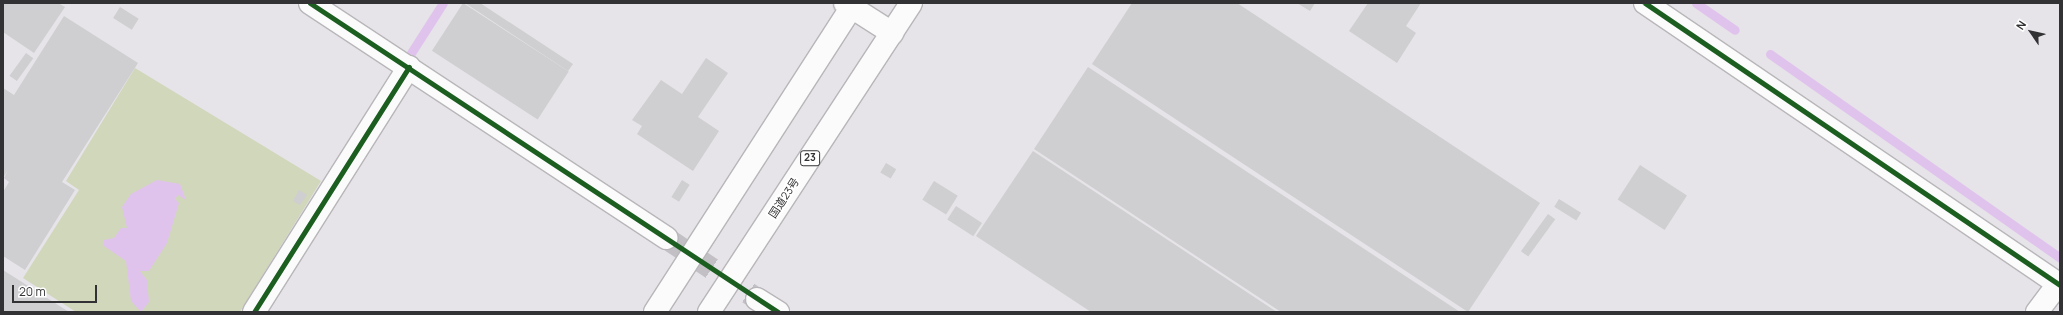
<!DOCTYPE html>
<meta charset="utf-8">
<style>
body{margin:0}
#map{position:relative;width:2063px;height:315px;overflow:hidden;background:#e6e4e8;font-family:Manrope,"Noto Sans JP",sans-serif}
div>[style]{position:absolute}
[style*='--x']{left:calc(var(--x)*1px);top:calc(var(--y)*1px);width:calc(var(--w)*1px);rotate:calc(var(--a)*1deg)}
.green>*{inset:0;background:#d1d7bb}
.water>*{inset:0;background:#e0c3ed}
.stream>*{height:9px;margin:-4.5px;padding:0 4.5px;transform-origin:4.5px;border-radius:4.5px;background:#e0c3ed}
.building>*{inset:0;background:#cfced0;transform-origin:0 0}
.minor-tunnel>*{height:22px;margin-top:-11px;transform-origin:0;background:repeating-linear-gradient(90deg,#c2c0c4 0 22px,transparent 0 33px)}
.roads{filter:drop-shadow(1px 0 #b8b6b9) drop-shadow(-1px 0 #b8b6b9) drop-shadow(0 1px #b8b6b9) drop-shadow(0 -1px #b8b6b9)}
.minor>*{height:22px;margin:-11px;padding:0 11px;transform-origin:11px;border-radius:11px;background:#fbfbfc}
.highway>*{height:22px;margin:-11px;padding:0 11px;transform-origin:11px;border-radius:11px;background:#fbfbfc}
.cycleway>*{height:5px;margin:-2.5px;padding:0 2.5px;transform-origin:2.5px;border-radius:2.5px;background:#1b5e20}
span{translate:-50% -50%;white-space:nowrap;text-align:center;line-height:1.15;-webkit-text-stroke:4px #fff;paint-order:stroke}
.shield-label span{padding:1px 3px;background:#fff;border:1px solid;border-radius:3px;-webkit-text-stroke-width:0}
.shield-label{font-size:10px;color:#323133;font-weight:700}
.street-label{font-size:11px;color:#323133}
.frame{position:absolute;inset:0;border:4px solid #323133;pointer-events:none}
.north{position:absolute;left:2011px;top:12px;width:40px;height:40px;-webkit-text-stroke:3px #fff;paint-order:stroke;rotate:304deg;font-size:11px;font-weight:700;line-height:16px;text-align:center;color:#323133}
.north::after{content:'';display:block;margin:auto;width:14px;height:18px;background:#323133;clip-path:polygon(50% 0,100% 100%,50% 72%,0 100%)}
.scale{position:absolute;left:12px;top:285px;width:85px;height:18px;box-sizing:border-box;border:2px solid #323133;border-top:0;padding-left:5px;font-size:12px;line-height:14px;white-space:nowrap;color:#323133;-webkit-text-stroke:3px #fff;paint-order:stroke}
</style>
<div id="map">
<div class="green">
<div style="clip-path:polygon(135px 68px,321px 181px,240px 312px,76px 312px,23px 278px,79px 190px,66px 181px)"></div>
</div>
<div class="water">
<div style="clip-path:polygon(157px 180px,180px 184px,186px 200px,178px 195px,175px 199px,179px 203px,167px 243px,149px 271px,140px 271px,147px 280px,149px 302px,141px 312px,131px 301px,126px 261px,104px 246px,104px 240px,114px 238px,121px 228px,127px 228px,122px 207px,131px 194px)"></div>
</div>
<div class="stream">
<div style="--x:1696;--y:3;--w:47;--a:34.7"></div>
<div style="--x:411;--y:53;--w:59;--a:-57.4"></div>
<div style="--x:1770;--y:54;--w:355;--a:35.1"></div>
</div>
<div class="building">
<div style="clip-path:polygon(3px 3px,58px 3px,65px 7px,34px 53px,3px 32px)"></div>
<div style="left:463px;top:3px;width:126px;height:57px;rotate:33deg"></div>
<div style="clip-path:polygon(465px 3px,480px 3px,573px 64px,568px 71px)"></div>
<div style="clip-path:polygon(1132px 3px,1237px 3px,1540px 203px,1468px 312px,1092px 64px)"></div>
<div style="clip-path:polygon(1297px 3px,1315px 3px,1310px 11px)"></div>
<div style="clip-path:polygon(1368px 3px,1421px 3px,1406px 26px,1416px 33px,1397px 63px,1349px 31px)"></div>
<div style="left:120px;top:7px;width:22px;height:13px;rotate:32deg"></div>
<div style="clip-path:polygon(64px 16px,138px 63px,62px 182px,75px 190px,25px 270px,3px 256px,3px 192px,9px 182px,4px 178px,8px 170px,3px 178px,3px 88px,14px 95px)"></div>
<div style="left:26px;top:53px;width:9px;height:28px;rotate:36deg"></div>
<div style="clip-path:polygon(706px 58px,728px 73px,698px 117px,719px 131px,693px 171px,637px 134px,642px 126px,632px 120px,661px 80px,682px 94px)"></div>
<div style="clip-path:polygon(1088px 67px,1460px 312px,1281px 312px,1034px 149px)"></div>
<div style="clip-path:polygon(1033px 151px,1277px 312px,1091px 312px,976px 236px)"></div>
<div style="left:886px;top:163px;width:12px;height:11px;rotate:31deg"></div>
<div style="left:1640px;top:165px;width:56px;height:41px;rotate:33deg"></div>
<div style="left:682px;top:180px;width:9px;height:20px;rotate:32deg"></div>
<div style="left:934px;top:181px;width:28px;height:22px;rotate:32deg"></div>
<div style="clip-path:polygon(299px 190px,307px 195px,300px 205px,293px 201px)"></div>
<div style="left:1559px;top:199px;width:26px;height:9px;rotate:32deg"></div>
<div style="left:956px;top:206px;width:31px;height:16px;rotate:33deg"></div>
<div style="left:1548px;top:214px;width:9px;height:46px;rotate:36deg"></div>
<div style="clip-path:polygon(3px 270px,69px 312px,3px 312px)"></div>
</div>
<div class="minor-tunnel">
<div style="--x:666;--y:238;--w:110;--a:33.8"></div>
</div>
<div class="roads">
<div class="minor">
<div style="--x:310;--y:3;--w:427;--a:33.4"></div>
<div style="--x:845;--y:3;--w:56;--a:32.6"></div>
<div style="--x:1645;--y:3;--w:502;--a:34.2"></div>
<div style="--x:757;--y:299;--w:25;--a:32"></div>
<div style="--x:254;--y:312;--w:290;--a:-57.7"></div>
<div style="--x:2037;--y:312;--w:35;--a:-53"></div>
</div>
<div class="highway">
<div style="--x:655;--y:312;--w:368;--a:-57.2"></div>
<div style="--x:709;--y:312;--w:369;--a:-56.8"></div>
</div>
</div>
<div class="cycleway">
<div style="--x:310;--y:3;--w:561;--a:33.44"></div>
<div style="--x:1645;--y:3;--w:502;--a:34.2"></div>
<div style="--x:254;--y:312;--w:290;--a:-57.7"></div>
</div>
<div class="shield-label">
<span style="left:810px;top:158px">23</span>
</div>
<div class="street-label">
<span style="left:784px;top:198px;rotate:-57deg">国道23号</span>
</div>
<div class="frame"></div>
<div class="north">N</div>
<div class="scale">20 m</div>
</div>
